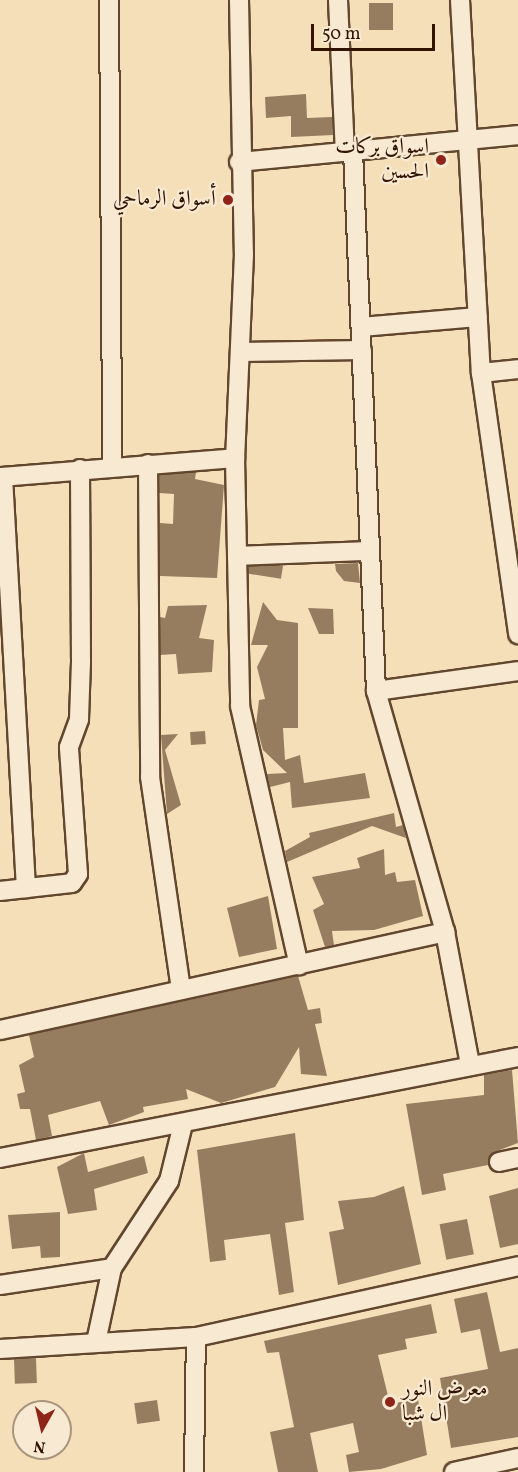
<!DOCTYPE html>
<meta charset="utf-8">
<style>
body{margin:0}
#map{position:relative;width:518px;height:1472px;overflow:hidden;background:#f5dfb9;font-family:Vollkorn,Amiri,serif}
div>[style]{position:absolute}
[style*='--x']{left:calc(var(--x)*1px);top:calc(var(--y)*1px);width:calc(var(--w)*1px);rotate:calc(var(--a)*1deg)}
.building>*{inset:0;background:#977d60;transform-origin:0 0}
.roads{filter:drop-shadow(2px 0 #62462e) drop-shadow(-2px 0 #62462e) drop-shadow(0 2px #62462e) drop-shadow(0 -2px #62462e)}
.street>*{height:18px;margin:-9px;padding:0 9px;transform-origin:9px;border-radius:9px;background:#f8ead2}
.dots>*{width:16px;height:16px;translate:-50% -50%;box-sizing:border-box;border:3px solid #f8ead2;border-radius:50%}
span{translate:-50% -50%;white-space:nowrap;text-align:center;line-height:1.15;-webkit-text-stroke:4.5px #f8ead2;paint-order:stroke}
.poi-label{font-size:22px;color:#311300}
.right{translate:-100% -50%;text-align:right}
.left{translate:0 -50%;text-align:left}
.north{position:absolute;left:12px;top:1400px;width:60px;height:60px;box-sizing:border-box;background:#f8ead2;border:2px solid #a8947e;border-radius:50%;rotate:188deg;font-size:16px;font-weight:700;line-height:24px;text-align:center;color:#311300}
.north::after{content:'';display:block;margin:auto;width:21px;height:27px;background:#8f2418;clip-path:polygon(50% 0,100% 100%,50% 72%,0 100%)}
.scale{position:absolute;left:311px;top:24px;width:124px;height:27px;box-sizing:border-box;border:3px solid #311300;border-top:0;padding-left:8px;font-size:18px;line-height:21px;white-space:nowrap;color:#311300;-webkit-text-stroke:4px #f8ead2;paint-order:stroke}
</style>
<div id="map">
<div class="building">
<div style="left:393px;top:3px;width:27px;height:24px;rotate:90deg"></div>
<div style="clip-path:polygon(306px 94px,307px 118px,332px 117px,333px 135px,291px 137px,291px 116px,266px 118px,265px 97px)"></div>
<div style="clip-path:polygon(196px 472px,195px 479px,224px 485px,217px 578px,160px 576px,160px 523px,173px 524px,174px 494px,159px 493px,159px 475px)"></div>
<div style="clip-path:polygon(358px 563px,360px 583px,344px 581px,336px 571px,335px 564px)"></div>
<div style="left:283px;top:566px;width:13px;height:34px;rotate:99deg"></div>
<div style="clip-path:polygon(263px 602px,277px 620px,298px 623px,298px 728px,283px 728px,285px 760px,300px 755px,304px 783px,365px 773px,370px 798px,292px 808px,290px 782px,270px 787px,267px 774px,287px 773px,263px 750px,256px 725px,259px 700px,265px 699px,257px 667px,268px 645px,251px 645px)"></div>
<div style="clip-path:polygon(207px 605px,199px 638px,214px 640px,212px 672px,178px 674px,176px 654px,160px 655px,160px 617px,165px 618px,168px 606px)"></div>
<div style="clip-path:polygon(308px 608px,333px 609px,334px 634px,319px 634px)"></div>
<div style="left:205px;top:731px;width:13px;height:15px;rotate:86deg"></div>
<div style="clip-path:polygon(178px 734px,165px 750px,181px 805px,167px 814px,161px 735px)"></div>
<div style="clip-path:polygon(394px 813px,396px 827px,403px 825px,406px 838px,372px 826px,287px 862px,285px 851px,310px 837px,309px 833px)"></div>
<div style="clip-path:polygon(384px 849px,385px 875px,395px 872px,397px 882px,415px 880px,423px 916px,374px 930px,332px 931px,334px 945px,325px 947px,313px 910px,324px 904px,312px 877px,360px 868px,357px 858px)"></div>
<div style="clip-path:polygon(268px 896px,277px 949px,239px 957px,227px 908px)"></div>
<div style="clip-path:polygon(298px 976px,308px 1010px,320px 1008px,322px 1023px,315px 1024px,327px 1076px,301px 1074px,299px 1047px,275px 1087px,221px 1103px,186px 1089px,188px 1099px,143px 1107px,144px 1112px,109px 1125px,100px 1101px,48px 1115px,52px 1136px,36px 1140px,30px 1109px,20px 1109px,17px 1094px,25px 1092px,19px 1065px,34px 1057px,29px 1035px)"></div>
<div style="clip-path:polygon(512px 1070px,518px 1143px,492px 1153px,488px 1165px,443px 1174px,446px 1190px,422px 1195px,406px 1104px,484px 1095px,484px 1075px)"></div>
<div style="clip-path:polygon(295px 1133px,304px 1220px,285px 1223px,294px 1292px,279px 1295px,270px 1234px,224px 1240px,226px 1260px,210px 1262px,197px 1150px)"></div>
<div style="clip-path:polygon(84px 1153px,88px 1172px,144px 1156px,148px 1173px,94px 1189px,97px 1210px,68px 1214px,57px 1167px)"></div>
<div style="clip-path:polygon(404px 1186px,421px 1264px,338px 1285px,329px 1232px,344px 1229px,338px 1201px,374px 1197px)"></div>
<div style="clip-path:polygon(518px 1188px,518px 1244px,500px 1248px,489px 1196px)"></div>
<div style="clip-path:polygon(60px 1212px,60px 1257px,41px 1258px,40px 1246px,12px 1249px,8px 1215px)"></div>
<div style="left:467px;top:1219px;width:36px;height:28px;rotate:79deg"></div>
<div style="clip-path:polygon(487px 1292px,500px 1352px,518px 1348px,518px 1437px,451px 1448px,440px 1378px,488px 1369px,480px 1329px,461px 1333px,454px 1299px)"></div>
<div style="clip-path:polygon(431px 1304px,437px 1333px,405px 1339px,407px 1349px,378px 1355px,390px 1404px,418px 1399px,427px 1455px,381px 1469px,349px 1472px,346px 1455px,359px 1452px,353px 1423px,310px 1433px,318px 1472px,278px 1472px,270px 1432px,294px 1427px,279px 1352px,267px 1353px,264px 1341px)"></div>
<div style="left:36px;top:1358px;width:25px;height:22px;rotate:88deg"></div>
<div style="left:157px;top:1400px;width:21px;height:23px;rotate:82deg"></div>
</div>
<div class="roads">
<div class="street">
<div style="--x:109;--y:0;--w:466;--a:89.6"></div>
<div style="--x:239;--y:0;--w:254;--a:88.9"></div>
<div style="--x:244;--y:254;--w:204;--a:92.5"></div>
<div style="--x:235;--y:458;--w:248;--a:88.8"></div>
<div style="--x:240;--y:706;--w:266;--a:77.2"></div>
<div style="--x:338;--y:0;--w:152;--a:87.4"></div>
<div style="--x:460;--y:0;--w:374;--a:86.8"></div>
<div style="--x:481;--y:373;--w:264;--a:81.9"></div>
<div style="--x:353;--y:151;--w:540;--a:87.56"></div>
<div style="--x:376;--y:691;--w:251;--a:74"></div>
<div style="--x:445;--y:932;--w:134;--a:79.3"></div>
<div style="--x:239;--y:162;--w:280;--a:-5.5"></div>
<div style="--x:361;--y:327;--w:117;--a:-4.9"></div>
<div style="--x:240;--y:352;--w:122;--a:-0.9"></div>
<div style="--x:481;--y:373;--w:37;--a:-6"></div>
<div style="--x:148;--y:464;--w:313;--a:89.6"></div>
<div style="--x:150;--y:777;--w:215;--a:81.7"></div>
<div style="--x:0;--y:477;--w:236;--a:-4.6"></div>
<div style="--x:3;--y:477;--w:412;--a:86.8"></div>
<div style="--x:237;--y:556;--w:131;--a:-2.2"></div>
<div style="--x:376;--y:691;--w:143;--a:-8"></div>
<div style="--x:0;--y:891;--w:72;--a:-6.3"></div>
<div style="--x:72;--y:883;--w:11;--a:-56"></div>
<div style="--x:78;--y:874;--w:127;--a:-94.1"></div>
<div style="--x:69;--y:747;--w:30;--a:-70"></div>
<div style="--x:79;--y:719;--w:57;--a:-88"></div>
<div style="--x:81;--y:662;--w:193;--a:-90.3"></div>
<div style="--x:0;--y:1030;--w:456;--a:-12.4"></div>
<div style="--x:0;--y:1158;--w:528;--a:-11.03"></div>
<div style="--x:499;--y:1162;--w:19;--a:-12"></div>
<div style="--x:0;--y:1285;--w:113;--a:-8.6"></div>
<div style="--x:96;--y:1342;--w:76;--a:-77.8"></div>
<div style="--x:112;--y:1268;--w:104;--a:-56.8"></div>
<div style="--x:169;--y:1181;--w:59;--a:-76.2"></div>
<div style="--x:0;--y:1349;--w:196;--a:-3.5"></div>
<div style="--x:196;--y:1337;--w:330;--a:-12.4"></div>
<div style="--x:194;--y:1472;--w:135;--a:-89.2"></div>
<div style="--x:454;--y:1472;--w:66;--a:-12.3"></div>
</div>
</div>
<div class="dots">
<div style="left:441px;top:160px;background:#8f2418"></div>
<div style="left:228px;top:200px;background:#8f2418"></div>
<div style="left:390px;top:1402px;background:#8f2418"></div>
</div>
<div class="poi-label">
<span class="right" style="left:429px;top:160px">اسواق بركات<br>الحسين</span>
<span class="right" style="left:216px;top:200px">أسواق الرماحي</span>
<span class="left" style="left:402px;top:1402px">معرض النور<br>ال شبا</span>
</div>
<div class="north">N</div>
<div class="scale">50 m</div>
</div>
